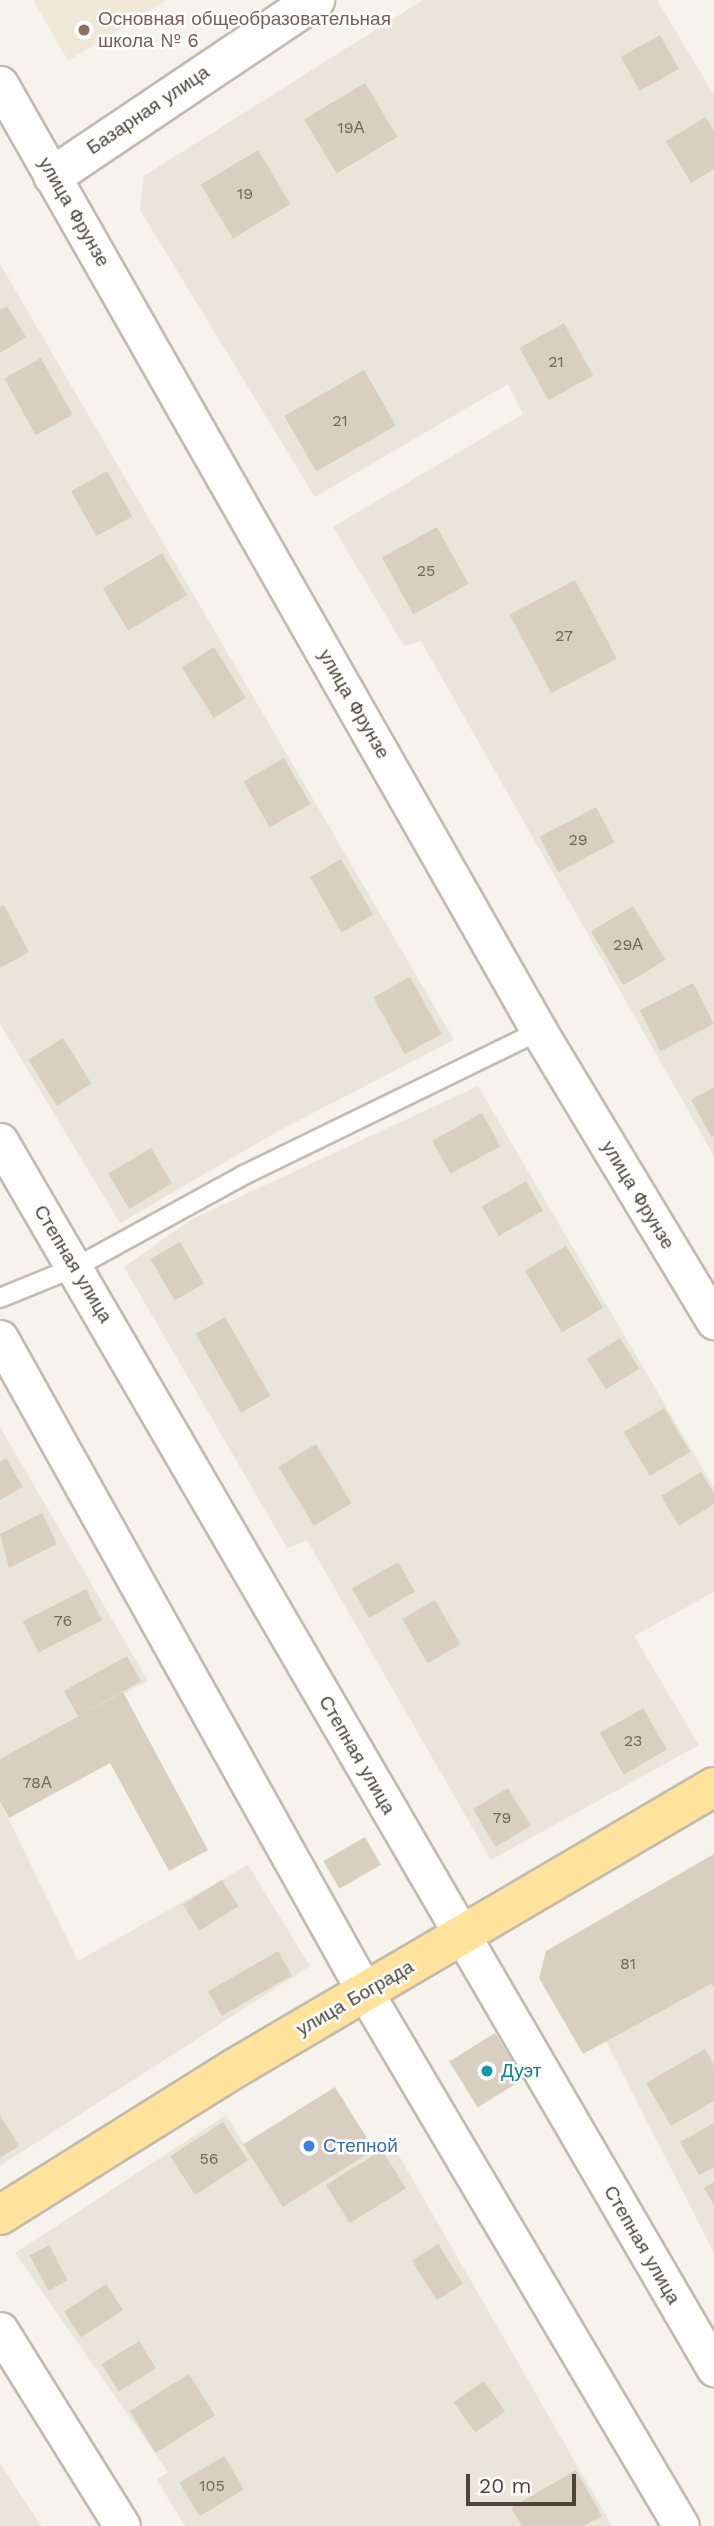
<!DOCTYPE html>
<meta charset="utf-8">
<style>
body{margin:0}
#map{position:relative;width:714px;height:2526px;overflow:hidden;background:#f6f3ec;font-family:"Work Sans",sans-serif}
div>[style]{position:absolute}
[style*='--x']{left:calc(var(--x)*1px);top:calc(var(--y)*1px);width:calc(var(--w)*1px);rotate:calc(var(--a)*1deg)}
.residential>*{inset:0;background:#eae5da}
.education>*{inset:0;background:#efe8d6}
.building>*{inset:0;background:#d8cfc1;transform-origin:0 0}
.roads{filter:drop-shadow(2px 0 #c2bbae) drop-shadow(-2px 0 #c2bbae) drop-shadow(0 2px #c2bbae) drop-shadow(0 -2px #c2bbae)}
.service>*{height:18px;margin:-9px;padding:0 9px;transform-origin:9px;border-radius:9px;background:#fff}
.minor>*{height:35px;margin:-17.5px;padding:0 17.5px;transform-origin:17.5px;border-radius:17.5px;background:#fff}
.tertiary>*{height:38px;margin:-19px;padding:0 19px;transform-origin:19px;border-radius:19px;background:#fff}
.primary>*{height:38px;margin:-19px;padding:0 19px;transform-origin:19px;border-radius:19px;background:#ffe39c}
.dots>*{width:19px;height:19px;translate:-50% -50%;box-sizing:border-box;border:4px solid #fff;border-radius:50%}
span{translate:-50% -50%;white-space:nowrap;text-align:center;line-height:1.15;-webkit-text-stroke:5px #fff;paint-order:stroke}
.number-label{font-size:16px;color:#6e675b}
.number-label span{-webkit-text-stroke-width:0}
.education-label{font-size:19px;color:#785e54}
.left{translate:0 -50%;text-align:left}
.street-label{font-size:19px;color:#4b4439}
.culture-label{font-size:19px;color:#0d838f}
.shop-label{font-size:19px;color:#366cbe}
.scale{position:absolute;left:466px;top:2474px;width:110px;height:32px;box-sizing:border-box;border:4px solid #4b4439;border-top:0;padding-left:9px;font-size:21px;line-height:24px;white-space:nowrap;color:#4b4439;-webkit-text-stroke:5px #fff;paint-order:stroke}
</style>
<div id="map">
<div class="residential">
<div style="clip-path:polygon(423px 0,657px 0,714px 95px,714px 1156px,421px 641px,404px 646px,333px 527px,523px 414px,508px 384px,315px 497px,140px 210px,144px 176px)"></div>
<div style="clip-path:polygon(0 264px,454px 1040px,282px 1129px,120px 1223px,0 1024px)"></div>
<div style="clip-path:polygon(478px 1086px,714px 1488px,714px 1592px,634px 1636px,699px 1745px,491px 1860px,307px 1540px,287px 1548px,124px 1267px,192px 1219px)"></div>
<div style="clip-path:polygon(0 1427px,148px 1681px,0 1759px)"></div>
<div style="clip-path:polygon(0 1802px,78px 1961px,248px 1865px,310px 1966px,0 2166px)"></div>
<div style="clip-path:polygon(711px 1984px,714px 1988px,714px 2253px,606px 2041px)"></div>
<div style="clip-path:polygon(226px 2115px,282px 2206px,390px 2140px,612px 2526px,185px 2526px,157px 2480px,168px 2472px,15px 2253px)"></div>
<div style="clip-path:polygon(0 2463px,41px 2526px,0 2526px)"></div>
</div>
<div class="education">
<div style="clip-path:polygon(33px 0,167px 0,68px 61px)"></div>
</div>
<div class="building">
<div style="left:660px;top:35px;width:39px;height:45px;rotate:61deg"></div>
<div style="left:365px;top:83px;width:63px;height:71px;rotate:59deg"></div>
<div style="clip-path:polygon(706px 117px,714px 131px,714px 169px,691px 183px,666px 141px)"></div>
<div style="left:258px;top:150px;width:63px;height:67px;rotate:59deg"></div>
<div style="clip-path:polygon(7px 306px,26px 337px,0 353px,0 310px)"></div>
<div style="left:564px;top:323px;width:60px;height:51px;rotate:61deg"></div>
<div style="left:41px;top:358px;width:65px;height:42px;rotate:61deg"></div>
<div style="left:364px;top:370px;width:64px;height:92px;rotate:60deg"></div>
<div style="left:107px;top:471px;width:52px;height:41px;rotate:61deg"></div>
<div style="left:437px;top:527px;width:65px;height:63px;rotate:61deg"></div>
<div style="left:162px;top:553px;width:49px;height:69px;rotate:59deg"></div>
<div style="left:575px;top:580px;width:89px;height:74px;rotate:62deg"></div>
<div style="left:214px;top:647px;width:60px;height:38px;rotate:58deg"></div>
<div style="left:284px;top:758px;width:53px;height:47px;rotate:60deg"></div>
<div style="left:596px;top:807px;width:40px;height:64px;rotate:62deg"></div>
<div style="left:341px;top:859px;width:64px;height:36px;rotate:60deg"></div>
<div style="clip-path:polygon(4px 905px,29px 952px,0 968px,0 907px)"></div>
<div style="left:633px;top:906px;width:63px;height:49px;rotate:59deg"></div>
<div style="left:410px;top:977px;width:65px;height:42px;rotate:61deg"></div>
<div style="left:693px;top:983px;width:46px;height:60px;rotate:63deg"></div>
<div style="left:63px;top:1038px;width:54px;height:41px;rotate:58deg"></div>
<div style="clip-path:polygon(714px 1087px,714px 1136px,712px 1138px,691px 1100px)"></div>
<div style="left:482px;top:1113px;width:38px;height:57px;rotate:61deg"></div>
<div style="left:151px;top:1148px;width:41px;height:50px;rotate:59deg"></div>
<div style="left:526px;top:1181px;width:34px;height:51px;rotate:60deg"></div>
<div style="left:180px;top:1242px;width:48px;height:34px;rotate:60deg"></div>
<div style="left:566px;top:1246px;width:72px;height:48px;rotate:59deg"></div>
<div style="left:225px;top:1317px;width:91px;height:34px;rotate:60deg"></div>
<div style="left:620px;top:1338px;width:36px;height:39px;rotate:58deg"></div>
<div style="left:664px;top:1408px;width:51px;height:47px;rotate:59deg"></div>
<div style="left:316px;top:1444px;width:69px;height:44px;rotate:59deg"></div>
<div style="clip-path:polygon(6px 1458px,23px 1487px,0 1500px,0 1462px)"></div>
<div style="clip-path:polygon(701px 1472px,714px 1493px,714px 1504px,679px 1526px,661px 1496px)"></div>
<div style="clip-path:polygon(42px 1513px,57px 1544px,9px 1568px,0 1534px)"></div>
<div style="left:398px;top:1562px;width:34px;height:53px;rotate:60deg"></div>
<div style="left:86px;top:1589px;width:35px;height:71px;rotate:63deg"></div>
<div style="left:435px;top:1600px;width:51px;height:38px;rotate:60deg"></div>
<div style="left:127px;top:1656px;width:29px;height:72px;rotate:61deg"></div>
<div style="clip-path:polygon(123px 1692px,208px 1850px,169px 1871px,110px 1763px,9px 1818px,0 1802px,0 1759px)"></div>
<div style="left:643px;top:1708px;width:48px;height:50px;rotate:60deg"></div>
<div style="left:508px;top:1788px;width:44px;height:41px;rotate:59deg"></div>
<div style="left:365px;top:1837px;width:32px;height:48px;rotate:60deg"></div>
<div style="clip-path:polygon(714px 1854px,714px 1988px,711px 1984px,583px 2054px,539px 1978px,546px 1951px)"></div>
<div style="left:222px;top:1880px;width:31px;height:46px;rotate:58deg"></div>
<div style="left:278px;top:1951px;width:28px;height:81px;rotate:60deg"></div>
<div style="left:495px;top:2033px;width:54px;height:54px;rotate:58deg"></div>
<div style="clip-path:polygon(705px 2049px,714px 2065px,714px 2101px,671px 2126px,646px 2083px)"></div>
<div style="left:335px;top:2087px;width:74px;height:108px;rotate:58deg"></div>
<div style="clip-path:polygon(0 2115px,19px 2146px,0 2158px)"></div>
<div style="left:223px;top:2122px;width:46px;height:63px;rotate:57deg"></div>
<div style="clip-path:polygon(714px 2123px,714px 2167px,699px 2175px,680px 2142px)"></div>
<div style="left:382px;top:2150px;width:45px;height:66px;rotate:58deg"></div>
<div style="clip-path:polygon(714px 2182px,714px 2205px,704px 2188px)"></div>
<div style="left:438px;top:2244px;width:47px;height:31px;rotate:58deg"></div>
<div style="left:49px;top:2245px;width:40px;height:22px;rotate:62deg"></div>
<div style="left:106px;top:2284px;width:31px;height:50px;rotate:57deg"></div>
<div style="left:139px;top:2341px;width:32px;height:44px;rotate:58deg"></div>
<div style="left:189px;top:2374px;width:49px;height:70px;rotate:58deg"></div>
<div style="left:484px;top:2381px;width:37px;height:37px;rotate:55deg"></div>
<div style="left:224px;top:2456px;width:39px;height:52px;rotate:59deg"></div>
<div style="clip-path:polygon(576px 2470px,602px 2516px,584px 2526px,522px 2526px,511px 2508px)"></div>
</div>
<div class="roads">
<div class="service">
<div style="--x:0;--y:1298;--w:82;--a:-22.2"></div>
<div style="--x:76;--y:1267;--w:192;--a:-28.7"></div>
<div style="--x:244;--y:1175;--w:328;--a:-26"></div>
</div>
<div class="minor">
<div style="--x:0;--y:84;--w:1090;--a:60.35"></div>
<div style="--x:539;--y:1031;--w:339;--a:58.9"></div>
<div style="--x:0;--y:1141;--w:1420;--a:59.8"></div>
<div style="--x:0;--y:1338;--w:749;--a:60.83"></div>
<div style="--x:365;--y:1992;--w:620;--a:59.38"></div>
<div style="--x:0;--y:2330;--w:231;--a:58.1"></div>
</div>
<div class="tertiary">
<div style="--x:53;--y:176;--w:316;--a:-33.9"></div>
</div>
<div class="primary">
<div style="--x:0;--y:2215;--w:277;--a:-32"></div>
<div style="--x:235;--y:2068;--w:555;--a:-30.4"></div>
</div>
</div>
<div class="dots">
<div style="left:84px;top:30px;background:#8d6e63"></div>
<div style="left:487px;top:2071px;background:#0f9aa8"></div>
<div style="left:309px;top:2146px;background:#3f7fe0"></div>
</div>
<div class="number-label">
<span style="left:351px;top:128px">19А</span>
<span style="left:245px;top:194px">19</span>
<span style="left:556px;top:362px">21</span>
<span style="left:340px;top:421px">21</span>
<span style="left:426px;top:571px">25</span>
<span style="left:564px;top:636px">27</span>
<span style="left:578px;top:840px">29</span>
<span style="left:628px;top:945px">29А</span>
<span style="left:63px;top:1621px">76</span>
<span style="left:633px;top:1741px">23</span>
<span style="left:37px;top:1783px">78А</span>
<span style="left:502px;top:1818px">79</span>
<span style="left:628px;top:1964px">81</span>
<span style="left:209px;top:2159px">56</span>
<span style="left:212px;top:2486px">105</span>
</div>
<div class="education-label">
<span class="left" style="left:98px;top:30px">Основная общеобразовательная<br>школа № 6</span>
</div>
<div class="street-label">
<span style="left:148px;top:110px;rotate:-34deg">Базарная улица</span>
<span style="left:74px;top:212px;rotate:60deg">улица Фрунзе</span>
<span style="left:354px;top:704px;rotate:60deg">улица Фрунзе</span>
<span style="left:638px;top:1195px;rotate:59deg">улица Фрунзе</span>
<span style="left:73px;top:1264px;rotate:59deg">Степная улица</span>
<span style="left:357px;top:1755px;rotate:60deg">Степная улица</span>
<span style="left:355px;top:1998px;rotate:-30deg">улица Бограда</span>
<span style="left:642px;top:2245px;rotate:60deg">Степная улица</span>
</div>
<div class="culture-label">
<span class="left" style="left:501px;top:2071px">Дуэт</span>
</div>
<div class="shop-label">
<span class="left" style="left:323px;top:2146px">Степной</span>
</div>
<div class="scale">20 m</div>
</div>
